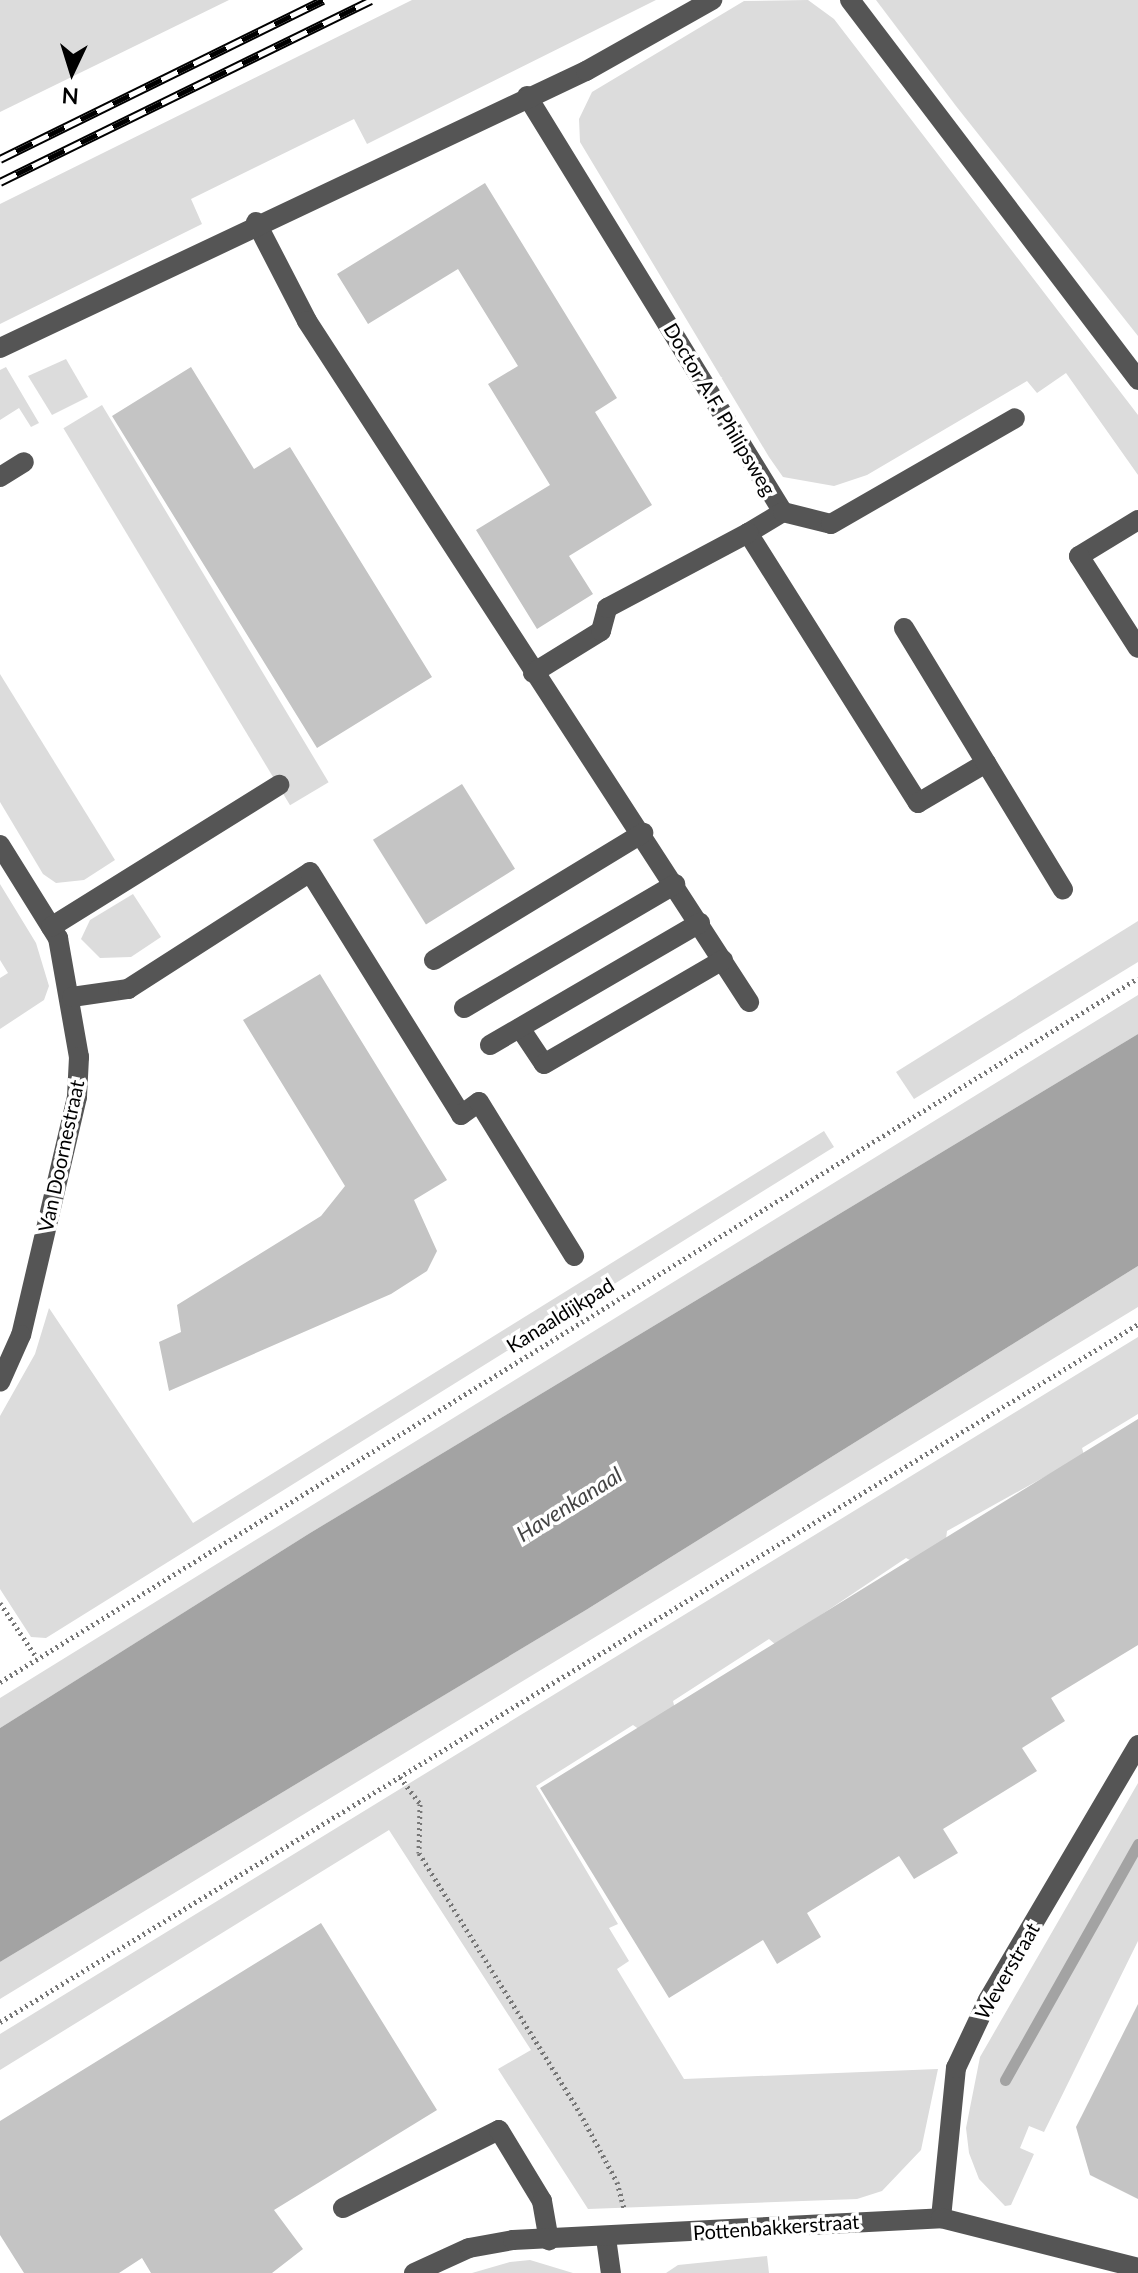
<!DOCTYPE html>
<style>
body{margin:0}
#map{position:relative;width:1138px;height:2273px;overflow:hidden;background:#fff;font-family:Lato,sans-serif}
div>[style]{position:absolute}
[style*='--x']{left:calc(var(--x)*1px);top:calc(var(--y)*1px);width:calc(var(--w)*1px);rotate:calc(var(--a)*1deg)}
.green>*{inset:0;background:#dcdcdc;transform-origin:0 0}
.water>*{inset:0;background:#a3a3a3}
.stream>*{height:11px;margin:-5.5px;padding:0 5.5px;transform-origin:5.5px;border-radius:5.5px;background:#a3a3a3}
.building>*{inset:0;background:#c4c4c4;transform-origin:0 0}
.path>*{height:5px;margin-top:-2.5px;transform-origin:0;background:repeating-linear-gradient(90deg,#777 0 2px,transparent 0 6px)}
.minor>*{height:20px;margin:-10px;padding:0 10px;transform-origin:10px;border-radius:10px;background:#555}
.rail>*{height:9px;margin-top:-4.5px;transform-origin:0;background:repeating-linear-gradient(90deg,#fff 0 18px,#000 0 36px);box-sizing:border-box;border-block:2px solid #000}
span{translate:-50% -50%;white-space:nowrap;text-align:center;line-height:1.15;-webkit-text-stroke:7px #fff;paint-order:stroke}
.street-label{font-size:20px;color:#000}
.water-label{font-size:22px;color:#444;font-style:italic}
.north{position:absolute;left:32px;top:32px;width:80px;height:80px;-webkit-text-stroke:6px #fff;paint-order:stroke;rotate:184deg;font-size:22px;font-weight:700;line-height:32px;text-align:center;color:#000}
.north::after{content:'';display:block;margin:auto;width:28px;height:36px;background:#000;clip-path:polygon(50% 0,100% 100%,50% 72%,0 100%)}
</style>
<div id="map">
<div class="green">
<div style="clip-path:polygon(0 0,229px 0,0 112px)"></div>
<div style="clip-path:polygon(412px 0,656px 0,367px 144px,354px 119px,191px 199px,202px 224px,0 324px,0 204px)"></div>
<div style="clip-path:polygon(808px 0,834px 19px,1138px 415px,1138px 475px,1066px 373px,1037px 393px,1027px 381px,867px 475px,834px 486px,783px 477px,769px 457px,580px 142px,579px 119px,592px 92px,744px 1px)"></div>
<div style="clip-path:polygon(876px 0,1138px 0,1138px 336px,956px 106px)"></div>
<div style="clip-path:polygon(66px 359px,88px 397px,52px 415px,28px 376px)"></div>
<div style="clip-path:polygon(6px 367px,39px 423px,31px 427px,19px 408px,0 420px,0 370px)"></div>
<div style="left:102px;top:405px;width:440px;height:45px;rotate:59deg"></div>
<div style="clip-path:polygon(0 674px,115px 860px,84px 880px,56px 883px,43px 874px,0 802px)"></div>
<div style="clip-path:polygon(0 884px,36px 943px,49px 986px,44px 1000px,0 1029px,0 978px,8px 973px,0 960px)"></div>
<div style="clip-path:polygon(133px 894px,161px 937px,131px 957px,100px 958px,81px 939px,90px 920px)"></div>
<div style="clip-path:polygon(1138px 921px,1138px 962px,914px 1099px,896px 1072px)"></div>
<div style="clip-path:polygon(1138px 995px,1138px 1034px,310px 1533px,0 1728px,0 1698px)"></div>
<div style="clip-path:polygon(824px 1131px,834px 1147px,46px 1638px,31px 1637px,0 1589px,0 1416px,35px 1354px,49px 1308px,193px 1523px)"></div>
<div style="clip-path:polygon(1138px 1266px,1138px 1307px,0 1999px,0 1962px,586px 1610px)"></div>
<div style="clip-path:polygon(1138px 1337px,1138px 1414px,1082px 1448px,1084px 1455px,947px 1531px,946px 1539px,912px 1561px,906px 1558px,776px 1645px,769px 1639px,673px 1701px,675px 1709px,640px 1730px,633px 1725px,536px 1786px,618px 1924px,609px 1928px,629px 1961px,617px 1969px,684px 2079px,938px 2069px,921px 2150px,882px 2191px,857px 2199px,588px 2209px,498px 2069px,531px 2050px,389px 1830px,0 2070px,0 2034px)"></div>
<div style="clip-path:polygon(1138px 1783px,1138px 1941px,1044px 2132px,1029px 2126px,1020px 2148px,1034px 2154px,1011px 2205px,1005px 2206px,979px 2179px,969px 2153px,966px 2128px,980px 2057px)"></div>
<div style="clip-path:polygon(767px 2256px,769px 2273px,666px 2273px,678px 2265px)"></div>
<div style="clip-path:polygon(530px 2260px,573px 2273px,472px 2273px,510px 2262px)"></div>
</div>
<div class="water">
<div style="clip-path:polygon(1138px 1034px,1138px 1266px,586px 1610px,0 1962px,0 1728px,310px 1533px)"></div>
</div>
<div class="stream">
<div style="--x:1005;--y:2080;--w:271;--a:-60.6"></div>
</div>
<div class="building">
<div style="clip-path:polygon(485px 183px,617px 398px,595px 412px,652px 505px,569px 556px,593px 594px,537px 629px,476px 530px,550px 485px,488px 384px,518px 366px,458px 269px,368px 324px,337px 274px)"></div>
<div style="clip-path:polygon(191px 367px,254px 469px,290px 447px,432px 677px,317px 748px,112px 416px)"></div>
<div style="left:462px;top:784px;width:100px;height:105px;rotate:58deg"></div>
<div style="clip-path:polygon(320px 974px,447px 1180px,414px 1200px,437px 1251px,427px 1271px,391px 1294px,169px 1391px,159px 1342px,181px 1332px,177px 1305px,321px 1216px,345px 1186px,243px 1020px)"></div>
<div style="clip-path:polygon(1138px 1419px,1138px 1645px,1051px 1698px,1065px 1721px,1022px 1748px,1037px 1771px,943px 1829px,958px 1853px,914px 1879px,899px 1856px,807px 1913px,821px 1937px,777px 1964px,763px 1940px,669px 1998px,540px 1788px)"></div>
<div style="clip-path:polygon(321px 1923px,437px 2110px,274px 2210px,303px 2249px,272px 2273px,151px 2273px,142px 2258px,119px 2273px,24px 2273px,0 2235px,0 2121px)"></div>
<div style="clip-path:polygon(1138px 2004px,1138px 2199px,1090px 2175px,1076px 2127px)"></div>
</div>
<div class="path">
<div style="--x:0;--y:1603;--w:66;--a:56.1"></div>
<div style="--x:0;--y:1682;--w:1338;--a:-31.74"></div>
<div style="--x:400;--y:1777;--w:34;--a:53"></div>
<div style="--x:420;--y:1804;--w:49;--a:91.2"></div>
<div style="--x:419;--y:1853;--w:306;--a:58.2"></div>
<div style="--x:580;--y:2113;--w:78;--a:61.8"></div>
<div style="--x:617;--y:2182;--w:28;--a:75"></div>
<div style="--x:0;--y:2022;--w:1335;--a:-31.52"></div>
</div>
<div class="minor">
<div style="--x:850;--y:0;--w:477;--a:52.8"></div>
<div style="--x:527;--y:96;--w:488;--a:58.4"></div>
<div style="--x:783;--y:512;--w:41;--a:149"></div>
<div style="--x:748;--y:533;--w:319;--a:57.8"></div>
<div style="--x:918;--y:803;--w:79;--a:-30.5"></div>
<div style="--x:256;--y:222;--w:111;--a:62.7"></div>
<div style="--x:307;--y:321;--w:812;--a:57.01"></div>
<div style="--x:0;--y:348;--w:648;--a:-25.3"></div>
<div style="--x:586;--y:71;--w:145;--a:-29.4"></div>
<div style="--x:0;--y:477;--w:28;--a:-32"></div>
<div style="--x:783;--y:512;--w:49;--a:14"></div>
<div style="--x:831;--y:524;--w:212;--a:-29.9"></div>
<div style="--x:1138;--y:520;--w:69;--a:148.6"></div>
<div style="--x:1079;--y:556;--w:109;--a:57.3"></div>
<div style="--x:904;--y:628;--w:306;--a:58.7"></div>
<div style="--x:533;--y:673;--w:80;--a:-31.7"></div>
<div style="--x:601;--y:631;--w:24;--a:-75"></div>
<div style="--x:607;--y:608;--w:160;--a:-28"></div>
<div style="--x:0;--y:845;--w:110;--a:58.1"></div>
<div style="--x:58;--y:938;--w:121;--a:80"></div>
<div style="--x:79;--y:1057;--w:40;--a:92.9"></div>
<div style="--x:77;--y:1097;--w:244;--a:103.2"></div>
<div style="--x:21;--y:1335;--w:51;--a:114.1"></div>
<div style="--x:51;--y:927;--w:269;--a:-31.9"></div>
<div style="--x:434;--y:960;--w:245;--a:-31.3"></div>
<div style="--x:72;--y:997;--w:57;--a:-8.1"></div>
<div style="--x:128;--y:989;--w:216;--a:-32.7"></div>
<div style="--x:310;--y:872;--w:286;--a:58.1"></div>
<div style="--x:461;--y:1115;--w:22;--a:-36"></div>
<div style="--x:479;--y:1102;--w:181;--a:58.3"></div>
<div style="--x:464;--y:1008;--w:245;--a:-30.4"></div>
<div style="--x:520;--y:1028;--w:43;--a:56.3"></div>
<div style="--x:544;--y:1064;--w:207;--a:-30.2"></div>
<div style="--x:490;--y:1045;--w:243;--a:-30.2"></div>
<div style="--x:343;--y:2208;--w:174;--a:-26.6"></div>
<div style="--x:499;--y:2130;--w:83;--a:58.8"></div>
<div style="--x:542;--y:2201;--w:40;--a:80"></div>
<div style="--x:941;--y:2218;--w:151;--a:-84.3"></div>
<div style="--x:956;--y:2068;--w:75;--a:-64.8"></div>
<div style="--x:988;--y:2000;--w:296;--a:-59.5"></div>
<div style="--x:606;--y:2238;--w:35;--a:82"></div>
<div style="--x:414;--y:2273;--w:60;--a:-24.4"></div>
<div style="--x:469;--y:2248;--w:45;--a:-10.3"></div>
<div style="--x:513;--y:2240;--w:429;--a:-2.9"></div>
<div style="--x:941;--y:2218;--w:203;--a:14.2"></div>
</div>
<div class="rail">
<div style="--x:0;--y:159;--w:360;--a:-26.2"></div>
<div style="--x:0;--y:182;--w:413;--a:-26.1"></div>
</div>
<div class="street-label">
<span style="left:720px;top:409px;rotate:59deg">Doctor A.F. Philipsweg</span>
<span style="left:61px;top:1156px;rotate:-78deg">Van Doornestraat</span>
<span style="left:560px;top:1315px;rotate:-32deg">Kanaaldijkpad</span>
<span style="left:1007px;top:1971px;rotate:-60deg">Weverstraat</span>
<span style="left:776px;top:2227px;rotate:-4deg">Pottenbakkerstraat</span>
</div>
<div class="water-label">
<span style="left:569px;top:1504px;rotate:-32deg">Havenkanaal</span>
</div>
<div class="north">N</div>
</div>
